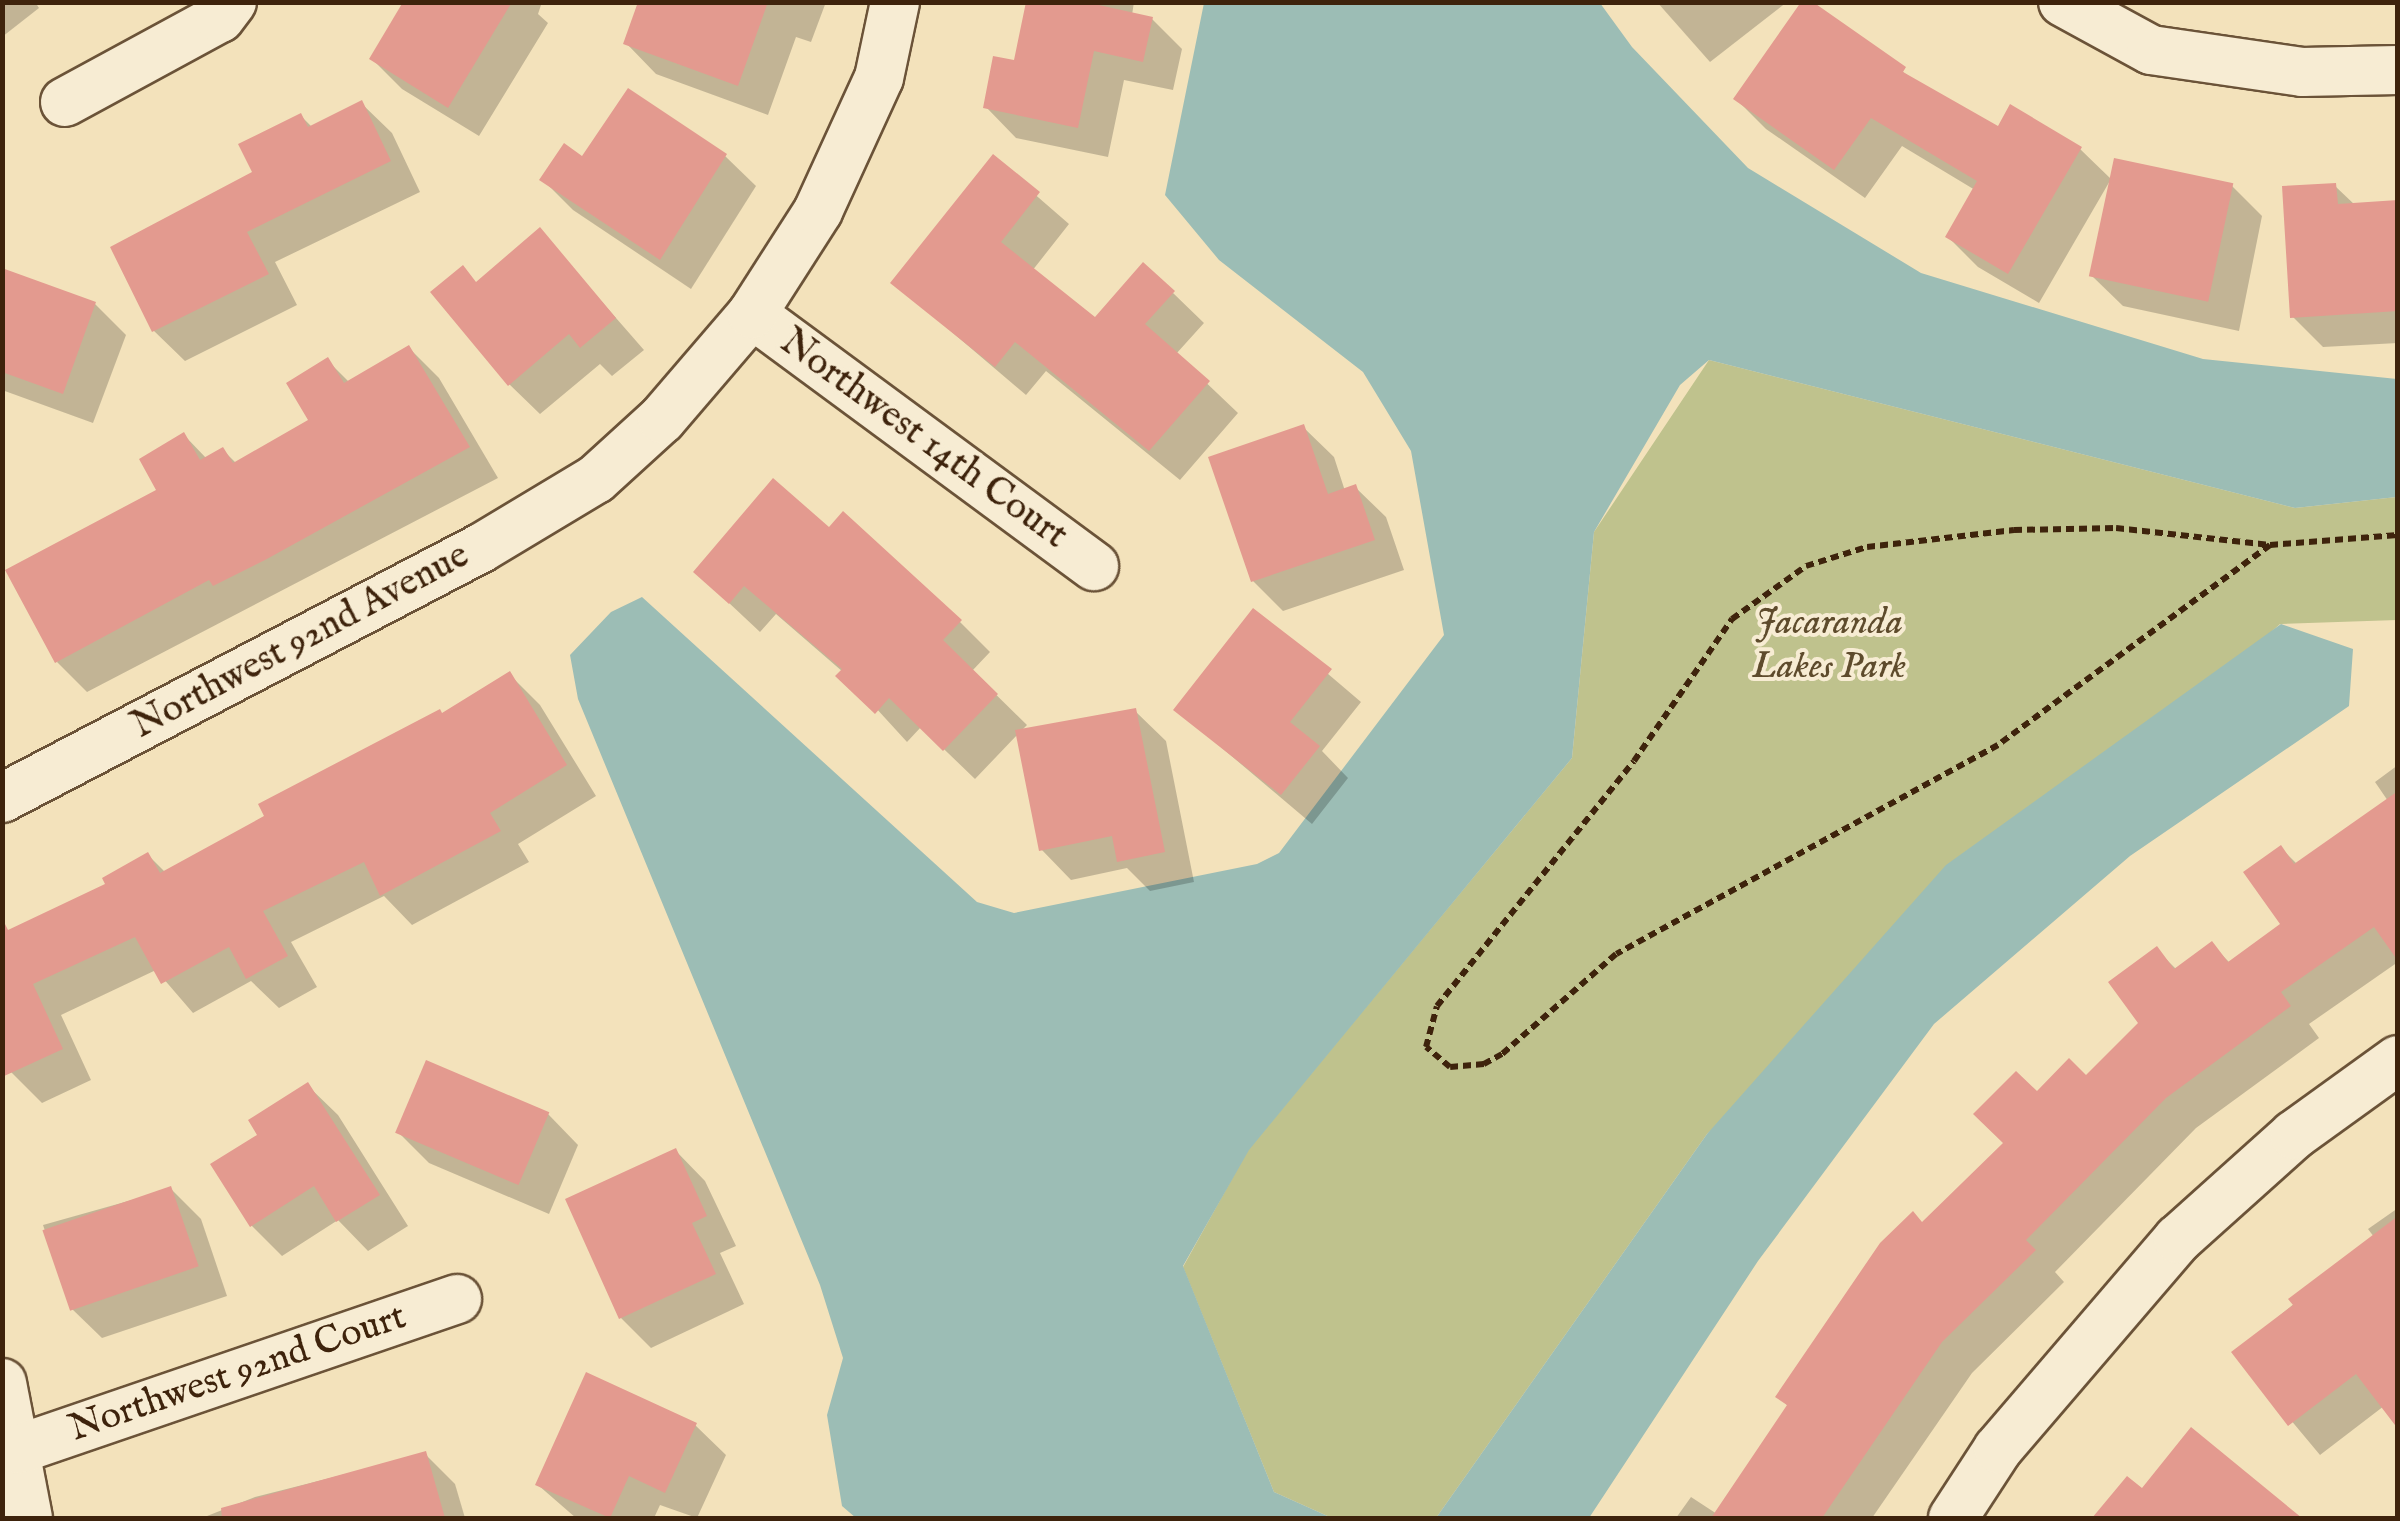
<!DOCTYPE html>
<style>
body{margin:0}
#map{position:relative;width:2400px;height:1521px;overflow:hidden;background:#f3e2bb;font-family:"IM FELL English",serif}
div>[style]{position:absolute}
[style*='--x']{left:calc(var(--x)*1px);top:calc(var(--y)*1px);width:calc(var(--w)*1px);rotate:calc(var(--a)*1deg)}
.green>*{inset:0;background:#bfc28d}
.water>*{inset:0;background:#9cbdb5}
.shadow>*{inset:0;background:#0003}
.building>*{inset:0;background:#e39a8f;transform-origin:0 0}
.path>*{height:6px;margin-top:-3px;transform-origin:0;background:repeating-linear-gradient(90deg,#3e230c 0 8px,transparent 0 13px)}
.roads{filter:drop-shadow(2px 0 #6b5338) drop-shadow(-2px 0 #6b5338) drop-shadow(0 2px #6b5338) drop-shadow(0 -2px #6b5338)}
.minor>*{height:48px;margin:-24px;padding:0 24px;transform-origin:24px;border-radius:24px;background:#f7ecd3}
span{translate:-50% -50%;white-space:nowrap;text-align:center;line-height:1.15;-webkit-text-stroke:8px #f7ecd3;paint-order:stroke}
.street-label{font-size:38px;color:#3e230c}
.park-label{font-size:38px;color:#5e4b2c;font-style:italic}
.frame{position:absolute;inset:0;border:5px solid #3e230c;pointer-events:none}
</style>
<div id="map">
<div class="green">
<div style="clip-path:polygon(1709px 360px,2295px 508px,2397px 497px,2397px 620px,2280px 624px,1707px 1134px,1436px 1518px,1332px 1518px,1274px 1492px,1183px 1267px,1248px 1150px,1572px 758px,1594px 532px)"></div>
</div>
<div class="water">
<div style="clip-path:polygon(1204px 3px,1600px 3px,1632px 47px,1748px 168px,1921px 273px,2203px 359px,2397px 379px,2397px 497px,2295px 508px,1709px 360px,1680px 385px,1594px 532px,1572px 758px,1249px 1150px,1183px 1266px,1274px 1492px,1332px 1518px,856px 1518px,842px 1506px,827px 1415px,843px 1358px,820px 1285px,578px 699px,570px 655px,611px 612px,642px 597px,977px 902px,1014px 913px,1257px 864px,1279px 853px,1444px 635px,1411px 451px,1363px 372px,1219px 260px,1165px 195px)"></div>
<div style="clip-path:polygon(2281px 624px,2353px 649px,2349px 706px,2130px 856px,1934px 1024px,1758px 1261px,1589px 1518px,1436px 1518px,1707px 1134px,1946px 865px)"></div>
</div>
<div class="shadow">
<div style="clip-path:polygon(2px 2px,35px 2px,39px 8px,2px 37px)"></div>
<div style="clip-path:polygon(406px 2px,542px 2px,538px 14px,548px 23px,479px 136px,402px 89px,372px 59px)"></div>
<div style="clip-path:polygon(667px 2px,826px 2px,811px 42px,796px 37px,768px 115px,656px 74px,626px 43px)"></div>
<div style="clip-path:polygon(1028px 2px,1134px 2px,1132px 15px,1152px 19px,1182px 49px,1173px 90px,1124px 80px,1108px 157px,1016px 138px,986px 107px,1016px 63px)"></div>
<div style="clip-path:polygon(1657px 2px,1787px 2px,1710px 62px)"></div>
<div style="clip-path:polygon(1808px 2px,1918px 83px,1999px 129px,2080px 149px,2111px 179px,2039px 303px,1978px 267px,1948px 237px,1975px 190px,1902px 146px,1865px 198px,1766px 129px,1736px 99px)"></div>
<div style="clip-path:polygon(361px 103px,392px 133px,420px 192px,275px 262px,297px 305px,185px 361px,154px 331px,113px 248px,256px 173px,301px 116px,312px 127px)"></div>
<div style="clip-path:polygon(725px 156px,756px 186px,691px 289px,573px 210px,543px 180px)"></div>
<div style="clip-path:polygon(993px 158px,1069px 224px,1032px 271px,1095px 321px,1173px 293px,1204px 323px,1176px 354px,1238px 413px,1180px 480px,1046px 371px,1026px 395px,893px 282px)"></div>
<div style="clip-path:polygon(2232px 186px,2262px 216px,2239px 331px,2123px 306px,2092px 276px)"></div>
<div style="clip-path:polygon(2335px 186px,2355px 205px,2398px 203px,2398px 343px,2323px 347px,2293px 317px)"></div>
<div style="clip-path:polygon(540px 231px,644px 350px,612px 376px,600px 364px,540px 414px,509px 384px,477px 284px)"></div>
<div style="clip-path:polygon(2px 270px,95px 304px,126px 335px,93px 423px,2px 390px)"></div>
<div style="clip-path:polygon(409px 348px,439px 378px,498px 478px,87px 692px,57px 662px,160px 491px,184px 435px,207px 459px,223px 450px,237px 464px,312px 421px,328px 361px,350px 383px)"></div>
<div style="clip-path:polygon(1303px 427px,1334px 457px,1345px 491px,1355px 487px,1386px 517px,1404px 570px,1283px 611px,1253px 581px)"></div>
<div style="clip-path:polygon(829px 530px,960px 622px,990px 652px,972px 671px,1027px 725px,1021px 731px,1135px 711px,1166px 741px,1194px 882px,1150px 891px,1127px 868px,1071px 880px,1041px 849px,1018px 734px,975px 779px,921px 727px,907px 742px,843px 672px,776px 614px,760px 632px,696px 572px)"></div>
<div style="clip-path:polygon(1254px 611px,1361px 702px,1322px 751px,1348px 778px,1312px 824px,1177px 710px)"></div>
<div style="clip-path:polygon(510px 675px,540px 705px,596px 796px,518px 844px,529px 862px,412px 925px,384px 896px,291px 942px,317px 987px,279px 1008px,251px 981px,193px 1013px,156px 970px,61px 1015px,91px 1080px,42px 1103px,11px 1072px,2px 935px,109px 885px,148px 855px,166px 873px)"></div>
<div style="clip-path:polygon(2398px 765px,2398px 962px,2309px 1024px,2319px 1038px,2196px 1128px,2055px 1272px,2064px 1282px,1972px 1373px,1872px 1518px,1676px 1518px,1691px 1497px,1717px 1514px,1789px 1407px,1778px 1396px,1923px 1225px,2006px 1143px,2037px 1094px,2086px 1079px,2142px 1023px,2156px 949px,2177px 970px,2211px 944px,2230px 963px,2284px 925px,2281px 848px,2297px 864px,2388px 801px,2375px 782px)"></div>
<div style="clip-path:polygon(307px 1085px,338px 1115px,408px 1226px,368px 1251px,338px 1220px,282px 1256px,252px 1226px,261px 1136px)"></div>
<div style="clip-path:polygon(548px 1114px,578px 1145px,549px 1214px,429px 1163px,399px 1133px)"></div>
<div style="clip-path:polygon(675px 1150px,705px 1181px,736px 1246px,720px 1253px,744px 1304px,651px 1348px,621px 1318px)"></div>
<div style="clip-path:polygon(171px 1189px,201px 1219px,227px 1296px,102px 1338px,71px 1308px,43px 1225px)"></div>
<div style="clip-path:polygon(2398px 1208px,2398px 1351px,2384px 1406px,2320px 1455px,2235px 1353px,2374px 1237px,2368px 1229px)"></div>
<div style="clip-path:polygon(695px 1425px,726px 1455px,697px 1518px,660px 1505px,654px 1518px,576px 1518px,538px 1485px)"></div>
<div style="clip-path:polygon(425px 1454px,455px 1484px,465px 1518px,202px 1518px,255px 1497px)"></div>
<div style="clip-path:polygon(2128px 1480px,2142px 1491px,2285px 1508px,2296px 1518px,2100px 1518px)"></div>
</div>
<div class="building">
<div style="clip-path:polygon(403px 2px,512px 2px,448px 108px,369px 59px)"></div>
<div style="clip-path:polygon(638px 2px,768px 2px,738px 86px,623px 44px)"></div>
<div style="clip-path:polygon(1026px 2px,1085px 2px,1153px 17px,1143px 62px,1094px 51px,1078px 128px,983px 108px,993px 56px,1014px 60px)"></div>
<div style="clip-path:polygon(1801px 2px,1813px 2px,1906px 67px,1903px 72px,1998px 126px,2010px 104px,2082px 147px,2008px 274px,1945px 237px,1977px 181px,1871px 118px,1834px 170px,1733px 99px)"></div>
<div style="clip-path:polygon(628px 88px,727px 154px,660px 260px,539px 180px,564px 143px,582px 156px)"></div>
<div style="clip-path:polygon(362px 100px,391px 161px,247px 232px,269px 274px,152px 332px,110px 247px,252px 172px,238px 144px,301px 113px,308px 127px)"></div>
<div style="clip-path:polygon(993px 154px,1040px 192px,1001px 242px,1095px 317px,1143px 262px,1175px 291px,1145px 324px,1210px 381px,1149px 451px,1015px 342px,995px 367px,890px 283px)"></div>
<div style="left:2114px;top:158px;width:122px;height:121px;rotate:12deg"></div>
<div style="clip-path:polygon(2336px 183px,2338px 204px,2398px 200px,2398px 311px,2290px 318px,2282px 186px)"></div>
<div style="clip-path:polygon(540px 227px,616px 318px,580px 348px,569px 334px,508px 386px,430px 292px,463px 265px,476px 282px)"></div>
<div style="clip-path:polygon(2px 268px,96px 302px,63px 394px,2px 372px)"></div>
<div style="clip-path:polygon(409px 345px,470px 447px,265px 560px,213px 586px,209px 580px,55px 663px,5px 570px,156px 490px,139px 459px,184px 432px,200px 460px,223px 447px,233px 463px,308px 420px,286px 383px,328px 357px,344px 383px)"></div>
<div style="clip-path:polygon(1304px 424px,1328px 494px,1356px 484px,1375px 540px,1251px 582px,1208px 457px)"></div>
<div style="clip-path:polygon(773px 478px,829px 527px,843px 511px,962px 620px,943px 640px,998px 694px,943px 751px,889px 698px,875px 714px,835px 676px,842px 669px,744px 586px,729px 604px,693px 572px)"></div>
<div style="clip-path:polygon(1253px 608px,1332px 669px,1290px 722px,1320px 746px,1281px 795px,1173px 710px)"></div>
<div style="clip-path:polygon(510px 671px,567px 765px,490px 813px,501px 831px,380px 896px,364px 862px,263px 911px,288px 956px,246px 979px,229px 947px,161px 984px,135px 937px,33px 984px,63px 1049px,2px 1077px,2px 918px,8px 930px,105px 884px,102px 878px,148px 852px,160px 873px,264px 816px,258px 804px,440px 709px,442px 713px)"></div>
<div style="clip-path:polygon(1136px 708px,1165px 852px,1117px 862px,1112px 836px,1039px 851px,1015px 730px)"></div>
<div style="clip-path:polygon(2398px 791px,2398px 961px,2374px 927px,2281px 992px,2291px 1006px,2166px 1098px,2026px 1240px,2036px 1250px,1942px 1342px,1822px 1518px,1711px 1518px,1787px 1405px,1775px 1397px,1880px 1243px,1913px 1211px,1922px 1222px,2003px 1143px,1973px 1114px,2016px 1071px,2037px 1091px,2069px 1058px,2086px 1075px,2138px 1023px,2108px 982px,2157px 946px,2174px 969px,2212px 941px,2228px 962px,2280px 924px,2243px 872px,2281px 845px,2294px 864px)"></div>
<div style="left:426px;top:1060px;width:134px;height:79px;rotate:23deg"></div>
<div style="clip-path:polygon(308px 1082px,380px 1195px,336px 1222px,314px 1186px,250px 1227px,210px 1164px,257px 1135px,248px 1120px)"></div>
<div style="clip-path:polygon(676px 1148px,707px 1216px,692px 1223px,716px 1274px,619px 1319px,565px 1199px)"></div>
<div style="left:171px;top:1186px;width:85px;height:136px;rotate:71deg"></div>
<div style="clip-path:polygon(2398px 1216px,2398px 1429px,2356px 1374px,2288px 1426px,2231px 1352px,2293px 1305px,2288px 1299px)"></div>
<div style="clip-path:polygon(586px 1372px,697px 1423px,665px 1493px,629px 1476px,610px 1518px,535px 1485px)"></div>
<div style="clip-path:polygon(2191px 1427px,2302px 1518px,2092px 1518px,2127px 1476px,2142px 1488px)"></div>
<div style="clip-path:polygon(426px 1451px,445px 1518px,222px 1518px,221px 1508px)"></div>
</div>
<div class="path">
<div style="--x:2270;--y:545;--w:338;--a:143.7"></div>
<div style="--x:1998;--y:745;--w:435;--a:151.3"></div>
<div style="--x:1616;--y:954;--w:152;--a:138.7"></div>
<div style="--x:1502;--y:1054;--w:21;--a:151"></div>
<div style="--x:1484;--y:1064;--w:34;--a:175"></div>
<div style="--x:1450;--y:1067;--w:31;--a:-140"></div>
<div style="--x:1426;--y:1047;--w:42;--a:-75"></div>
<div style="--x:1437;--y:1006;--w:314;--a:-51.2"></div>
<div style="--x:1634;--y:761;--w:173;--a:-55.4"></div>
<div style="--x:1732;--y:619;--w:91;--a:-35.6"></div>
<div style="--x:1806;--y:566;--w:64;--a:-17.3"></div>
<div style="--x:1867;--y:547;--w:148;--a:-6.6"></div>
<div style="--x:2014;--y:530;--w:102;--a:-1.1"></div>
<div style="--x:2116;--y:528;--w:155;--a:6.3"></div>
<div style="--x:2270;--y:545;--w:128;--a:-4.5"></div>
</div>
<div class="roads">
<div class="minor">
<div style="--x:2063;--y:2;--w:100;--a:28.6"></div>
<div style="--x:2151;--y:50;--w:153;--a:8.3"></div>
<div style="--x:2302;--y:72;--w:96;--a:-1.2"></div>
<div style="--x:65;--y:102;--w:176;--a:-28.5"></div>
<div style="--x:220;--y:18;--w:20;--a:-53"></div>
<div style="--x:752;--y:314;--w:425;--a:36.4"></div>
<div style="--x:2;--y:798;--w:540;--a:-27.56"></div>
<div style="--x:481;--y:548;--w:134;--a:-31"></div>
<div style="--x:596;--y:479;--w:89;--a:-42.3"></div>
<div style="--x:662;--y:419;--w:138;--a:-49.4"></div>
<div style="--x:752;--y:314;--w:122;--a:-57.3"></div>
<div style="--x:818;--y:211;--w:146;--a:-65.4"></div>
<div style="--x:879;--y:78;--w:78;--a:-78.1"></div>
<div style="--x:2;--y:1383;--w:137;--a:79.1"></div>
<div style="--x:19;--y:1449;--w:463;--a:-18.9"></div>
<div style="--x:1953;--y:1518;--w:82;--a:-56.9"></div>
<div style="--x:1998;--y:1449;--w:277;--a:-49.4"></div>
<div style="--x:2178;--y:1239;--w:156;--a:-41.9"></div>
<div style="--x:2294;--y:1135;--w:128;--a:-35.8"></div>
</div>
</div>
<div class="street-label">
<span style="left:923px;top:440px;rotate:36deg">Northwest 14th Court</span>
<span style="left:301px;top:642px;rotate:-28deg">Northwest 92nd Avenue</span>
<span style="left:238px;top:1374px;rotate:-19deg">Northwest 92nd Court</span>
</div>
<div class="park-label">
<span style="left:1829px;top:646px">Jacaranda<br>Lakes Park</span>
</div>
<div class="frame"></div>
</div>
